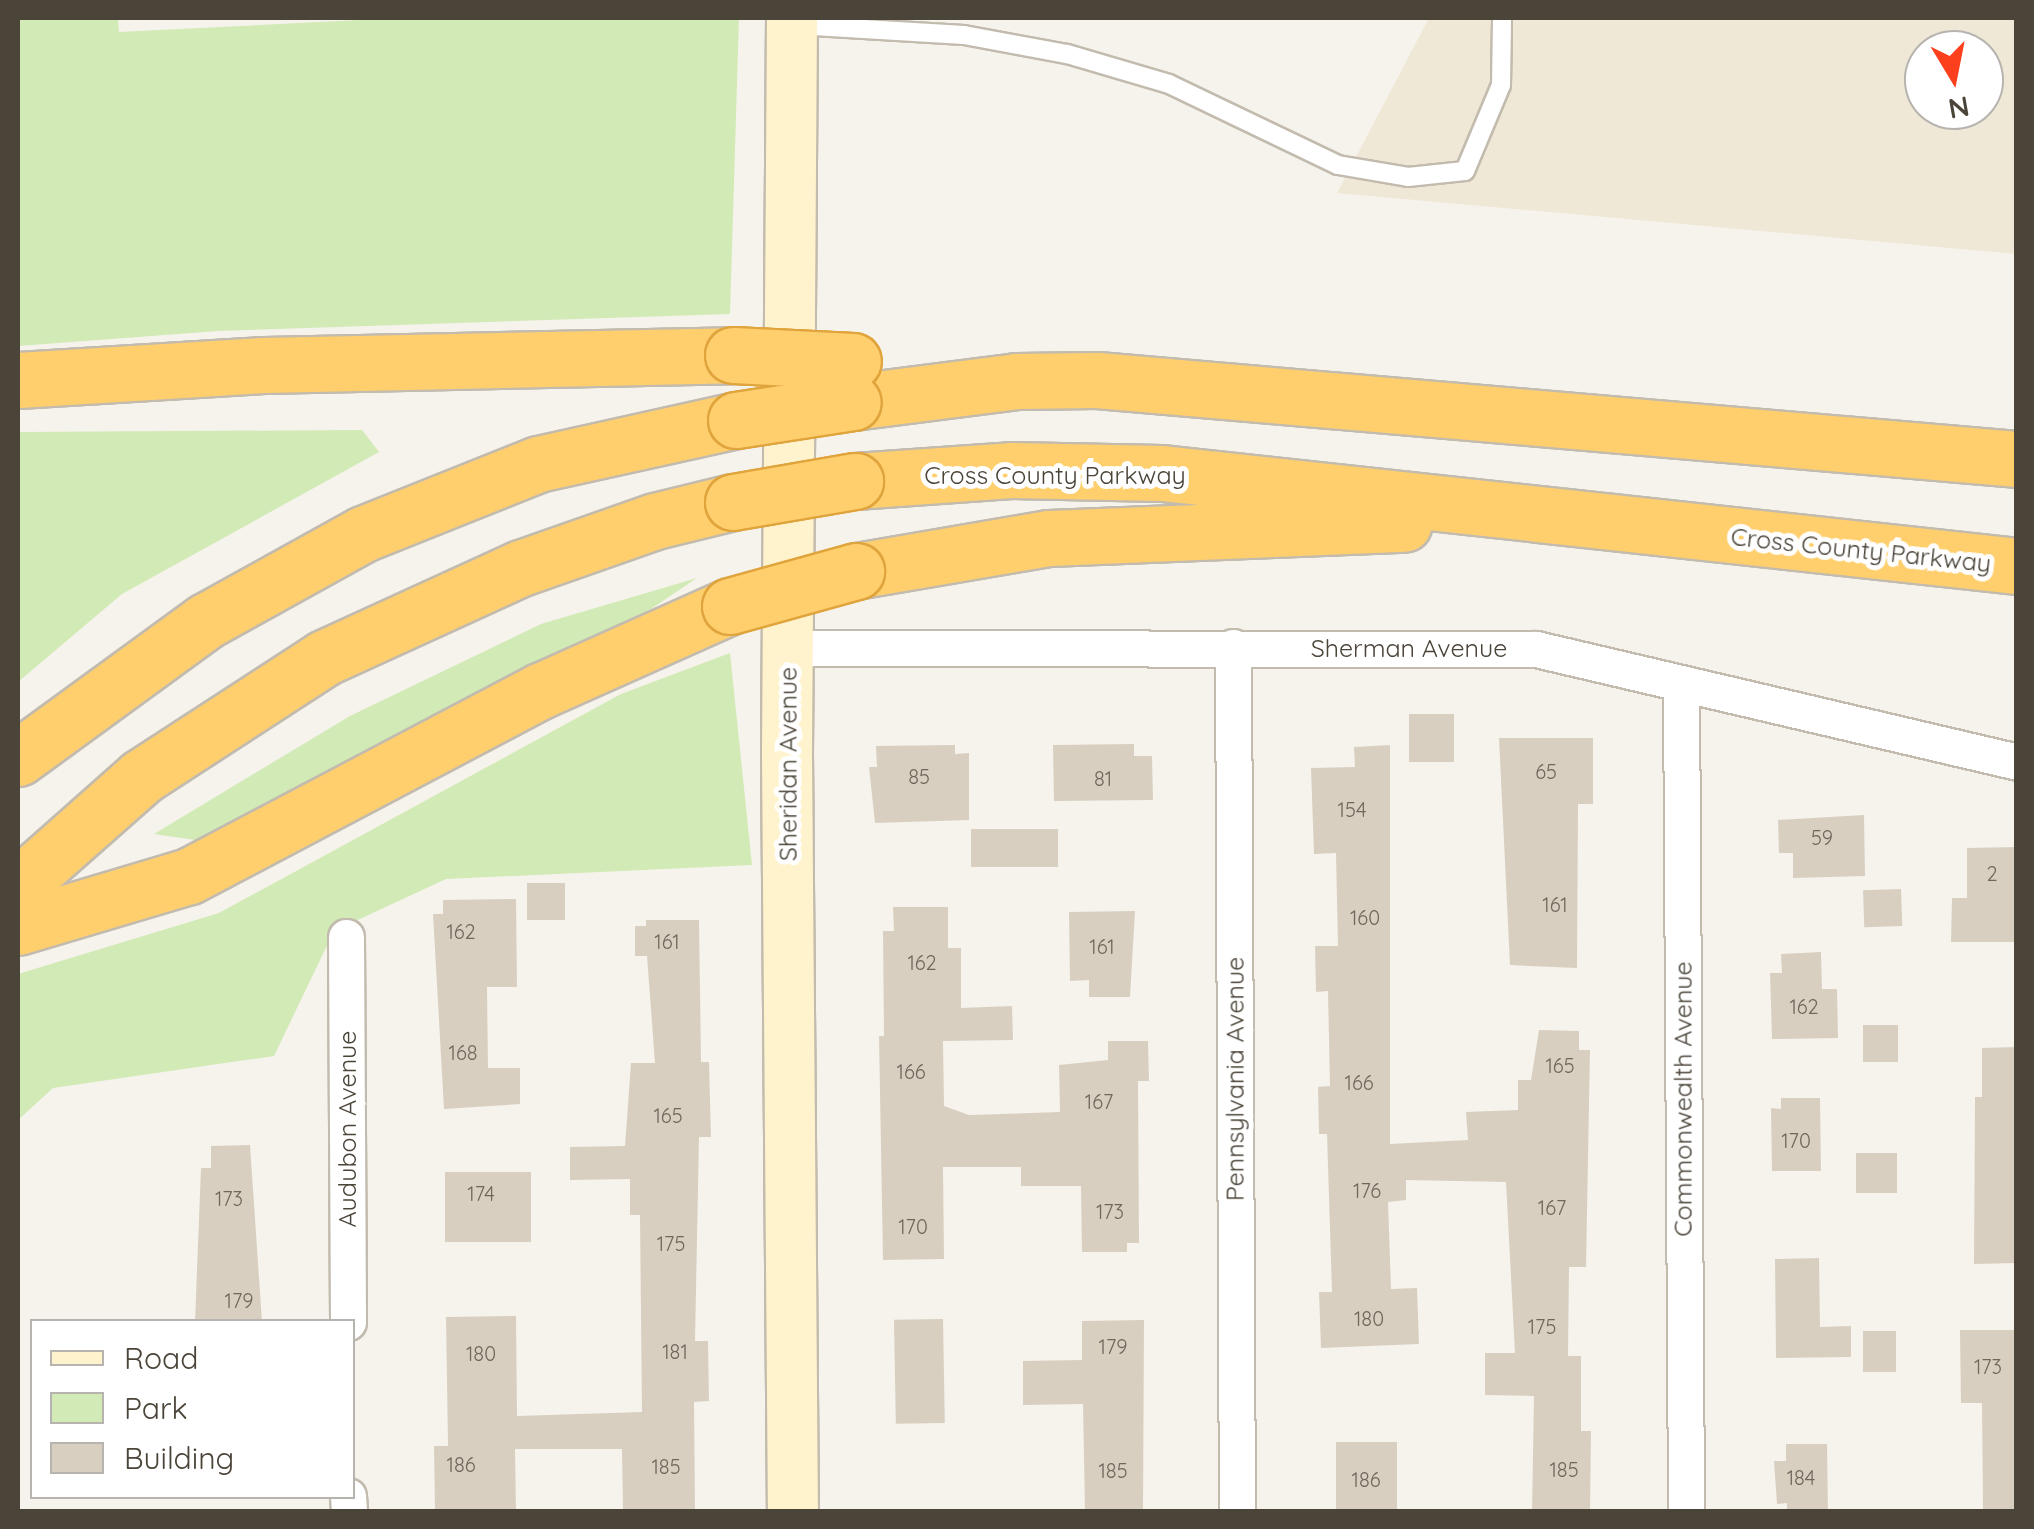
<!DOCTYPE html>
<style>
body{margin:0}
#map{position:relative;width:2034px;height:1529px;overflow:hidden;background:#f6f3ec;font-family:Quicksand,sans-serif}
div>[style]{position:absolute}
[style*='--x']{left:calc(var(--x)*1px);top:calc(var(--y)*1px);width:calc(var(--w)*1px);rotate:calc(var(--a)*1deg)}
.education>*{inset:0;background:#efe8d6}
.green>*{inset:0;background:#d2eab5}
.building>*{inset:0;background:#d8cfc1;transform-origin:0 0}
.roads{filter:drop-shadow(2px 0 #c2bbae) drop-shadow(-2px 0 #c2bbae) drop-shadow(0 2px #c2bbae) drop-shadow(0 -2px #c2bbae)}
.lane>*{height:18px;margin:-9px;padding:0 9px;transform-origin:9px;border-radius:9px;background:#fff}
.street>*{height:35px;margin:-17.5px;padding:0 17.5px;transform-origin:17.5px;border-radius:17.5px;background:#fff}
.secondary>*{height:50px;margin:-25px;padding:0 25px;transform-origin:25px;border-radius:25px;background:#fff3cd}
.highway>*{height:55px;margin:-27.5px;padding:0 27.5px;transform-origin:27.5px;border-radius:27.5px;background:#ffcf6e}
.bridges{filter:drop-shadow(2px 0 #e0a43c) drop-shadow(-2px 0 #e0a43c) drop-shadow(0 2px #e0a43c) drop-shadow(0 -2px #e0a43c)}
.highway-bridge>*{height:55px;margin:-27.5px;padding:0 27.5px;transform-origin:27.5px;border-radius:27.5px;background:#ffcf6e}
span{translate:-50% -50%;white-space:nowrap;text-align:center;line-height:1.15;-webkit-text-stroke:10px #fff;paint-order:stroke}
.number-label{font-size:20px;color:#6e675b}
.number-label span{-webkit-text-stroke-width:0}
.street-label{font-size:25px;color:#4b4439}
.frame{position:absolute;inset:0;border:20px solid #4b4439;pointer-events:none}
.legend{position:absolute;left:30px;top:1319px;width:325px;height:180px;box-sizing:border-box;background:#fff;border:2px solid #b7b4b0;margin:0;padding:12px 18px;list-style:none;font-size:30px;color:#4b4439}
.legend li{display:flex;align-items:center;gap:20px;height:50px}
.legend b{width:50px;border:2px solid #b7b4b0}
.north{position:absolute;left:1904px;top:30px;width:100px;height:100px;box-sizing:border-box;background:#fff;border:2px solid #b7b4b0;border-radius:50%;rotate:170deg;font-size:28px;font-weight:700;line-height:40px;text-align:center;color:#4b4439}
.north::after{content:'';display:block;margin:auto;width:35px;height:45px;background:#fc3f1d;clip-path:polygon(50% 0,100% 100%,50% 72%,0 100%)}
</style>
<div id="map">
<div class="education">
<div style="clip-path:polygon(evenodd,1429px 18px,2016px 18px,2016px 254px,1337px 193px,1429px 18px,1924px 50px,1984px 50px,1984px 110px,1924px 110px,1924px 50px)"></div>
</div>
<div class="green">
<div style="clip-path:polygon(18px 18px,118px 18px,119px 32px,400px 18px,739px 18px,730px 314px,218px 331px,18px 346px)"></div>
<div style="clip-path:polygon(362px 430px,379px 452px,122px 594px,18px 682px,18px 432px)"></div>
<div style="clip-path:polygon(697px 578px,639px 617px,209px 842px,154px 834px,350px 716px,541px 624px)"></div>
<div style="clip-path:polygon(730px 653px,752px 865px,446px 879px,334px 931px,274px 1056px,53px 1088px,18px 1120px,18px 974px,219px 913px,621px 694px)"></div>
</div>
<div class="building">
<div style="left:1409px;top:714px;width:45px;height:48px"></div>
<div style="clip-path:polygon(1499px 738px,1593px 738px,1593px 804px,1578px 804px,1577px 968px,1510px 965px)"></div>
<div style="clip-path:polygon(1134px 744px,1134px 756px,1152px 756px,1153px 800px,1054px 801px,1053px 745px)"></div>
<div style="clip-path:polygon(955px 745px,955px 754px,969px 753px,969px 820px,875px 823px,869px 767px,877px 767px,876px 746px)"></div>
<div style="clip-path:polygon(1390px 745px,1390px 1144px,1468px 1140px,1466px 1112px,1518px 1110px,1518px 1080px,1531px 1080px,1539px 1030px,1579px 1031px,1579px 1050px,1590px 1050px,1586px 1267px,1569px 1267px,1568px 1356px,1581px 1356px,1581px 1431px,1591px 1431px,1590px 1512px,1532px 1512px,1534px 1396px,1485px 1395px,1485px 1353px,1515px 1353px,1506px 1182px,1406px 1180px,1406px 1200px,1388px 1202px,1391px 1289px,1417px 1288px,1419px 1344px,1321px 1348px,1319px 1292px,1332px 1292px,1327px 1134px,1319px 1134px,1318px 1087px,1330px 1086px,1328px 991px,1316px 992px,1315px 946px,1338px 946px,1336px 853px,1314px 854px,1311px 768px,1355px 767px,1354px 747px)"></div>
<div style="clip-path:polygon(1864px 815px,1865px 876px,1793px 878px,1793px 853px,1779px 853px,1778px 820px)"></div>
<div style="left:1058px;top:829px;width:38px;height:87px;rotate:90deg"></div>
<div style="clip-path:polygon(2016px 847px,2016px 942px,1951px 942px,1952px 898px,1967px 898px,1967px 848px)"></div>
<div style="left:527px;top:883px;width:38px;height:37px"></div>
<div style="left:1901px;top:889px;width:37px;height:38px;rotate:88deg"></div>
<div style="clip-path:polygon(516px 899px,517px 987px,487px 987px,488px 1068px,520px 1068px,520px 1104px,444px 1109px,433px 914px,443px 914px,443px 900px)"></div>
<div style="clip-path:polygon(893px 907px,948px 907px,948px 948px,961px 948px,961px 1008px,1012px 1006px,1013px 1040px,943px 1041px,944px 1106px,969px 1115px,1060px 1112px,1059px 1065px,1108px 1060px,1108px 1041px,1148px 1041px,1149px 1081px,1138px 1081px,1139px 1243px,1127px 1243px,1127px 1252px,1082px 1252px,1081px 1186px,1021px 1186px,1021px 1167px,943px 1167px,944px 1259px,883px 1260px,879px 1036px,884px 1036px,883px 931px,894px 931px)"></div>
<div style="clip-path:polygon(1135px 911px,1130px 997px,1089px 997px,1089px 980px,1070px 981px,1069px 912px)"></div>
<div style="clip-path:polygon(646px 920px,699px 920px,701px 1062px,709px 1062px,711px 1137px,699px 1137px,695px 1341px,708px 1341px,709px 1401px,694px 1402px,695px 1512px,623px 1512px,622px 1449px,515px 1449px,516px 1512px,435px 1512px,434px 1446px,448px 1446px,446px 1317px,516px 1316px,517px 1416px,642px 1412px,640px 1215px,630px 1215px,630px 1179px,570px 1180px,570px 1147px,625px 1146px,631px 1063px,655px 1063px,647px 956px,635px 956px,635px 926px,646px 926px)"></div>
<div style="clip-path:polygon(1821px 952px,1822px 989px,1837px 989px,1838px 1038px,1772px 1039px,1770px 973px,1782px 973px,1781px 954px)"></div>
<div style="left:1863px;top:1025px;width:35px;height:37px"></div>
<div style="clip-path:polygon(2016px 1047px,2016px 1263px,1974px 1264px,1975px 1097px,1982px 1097px,1982px 1048px)"></div>
<div style="clip-path:polygon(1781px 1098px,1820px 1098px,1821px 1171px,1772px 1171px,1771px 1108px,1781px 1109px)"></div>
<div style="clip-path:polygon(250px 1145px,262px 1322px,195px 1322px,201px 1168px,211px 1168px,211px 1146px)"></div>
<div style="left:1856px;top:1153px;width:41px;height:40px"></div>
<div style="left:531px;top:1172px;width:70px;height:86px;rotate:90deg"></div>
<div style="clip-path:polygon(1819px 1258px,1820px 1327px,1851px 1326px,1851px 1357px,1776px 1358px,1775px 1259px)"></div>
<div style="left:943px;top:1319px;width:104px;height:49px;rotate:89deg"></div>
<div style="clip-path:polygon(1144px 1320px,1143px 1512px,1085px 1512px,1083px 1404px,1023px 1405px,1023px 1361px,1082px 1360px,1082px 1321px)"></div>
<div style="clip-path:polygon(1960px 1330px,2016px 1330px,2016px 1512px,1983px 1512px,1982px 1403px,1961px 1403px)"></div>
<div style="left:1863px;top:1331px;width:33px;height:41px"></div>
<div style="left:1336px;top:1442px;width:61px;height:70px"></div>
<div style="clip-path:polygon(1786px 1444px,1827px 1444px,1828px 1512px,1787px 1512px,1787px 1503px,1777px 1504px,1774px 1461px,1786px 1461px)"></div>
</div>
<div class="roads">
<div class="lane">
<div style="--x:797;--y:25;--w:167;--a:3.4"></div>
<div style="--x:964;--y:35;--w:105;--a:10.5"></div>
<div style="--x:1067;--y:54;--w:106;--a:16.4"></div>
<div style="--x:1169;--y:84;--w:187;--a:25.6"></div>
<div style="--x:1338;--y:165;--w:71;--a:9.7"></div>
<div style="--x:1408;--y:177;--w:57;--a:-6"></div>
<div style="--x:1465;--y:171;--w:93;--a:-67.3"></div>
<div style="--x:1501;--y:85;--w:67;--a:-89.1"></div>
</div>
<div class="street">
<div style="--x:1233;--y:647;--w:865;--a:89.74"></div>
<div style="--x:788;--y:648;--w:748;--a:0.08"></div>
<div style="--x:1536;--y:649;--w:493;--a:13.2"></div>
<div style="--x:1681;--y:687;--w:825;--a:89.65"></div>
<div style="--x:346;--y:937;--w:385;--a:89.7"></div>
<div style="--x:348;--y:1496;--w:16;--a:86"></div>
</div>
<div class="secondary">
<div style="--x:792;--y:18;--w:736;--a:90.39"></div>
<div style="--x:787;--y:754;--w:758;--a:89.55"></div>
</div>
<div class="highway">
<div style="--x:18;--y:380;--w:246;--a:-3.5"></div>
<div style="--x:264;--y:365;--w:469;--a:-1.2"></div>
<div style="--x:853;--y:402;--w:164;--a:-7.3"></div>
<div style="--x:1016;--y:381;--w:81;--a:-0.7"></div>
<div style="--x:1097;--y:380;--w:922;--a:4.91"></div>
<div style="--x:855;--y:481;--w:156;--a:-4"></div>
<div style="--x:1011;--y:470;--w:151;--a:1.1"></div>
<div style="--x:1162;--y:473;--w:859;--a:6.21"></div>
<div style="--x:856;--y:571;--w:196;--a:-9.7"></div>
<div style="--x:1049;--y:538;--w:355;--a:-2.3"></div>
<div style="--x:18;--y:758;--w:233;--a:-36.1"></div>
<div style="--x:206;--y:621;--w:179;--a:-29"></div>
<div style="--x:363;--y:534;--w:188;--a:-21.8"></div>
<div style="--x:538;--y:464;--w:203;--a:-12.5"></div>
<div style="--x:18;--y:886;--w:164;--a:-41.5"></div>
<div style="--x:141;--y:777;--w:218;--a:-33"></div>
<div style="--x:324;--y:658;--w:217;--a:-24.6"></div>
<div style="--x:521;--y:568;--w:142;--a:-19.3"></div>
<div style="--x:655;--y:521;--w:80;--a:-13.7"></div>
<div style="--x:18;--y:927;--w:178;--a:-16.6"></div>
<div style="--x:189;--y:876;--w:397;--a:-27.8"></div>
<div style="--x:540;--y:691;--w:208;--a:-24.1"></div>
</div>
</div>
<div class="bridges">
<div class="highway-bridge">
<div style="--x:733;--y:355;--w:120;--a:2.9"></div>
<div style="--x:736;--y:420;--w:118;--a:-8.7"></div>
<div style="--x:733;--y:502;--w:124;--a:-9.8"></div>
<div style="--x:730;--y:606;--w:131;--a:-15.5"></div>
</div>
</div>
<div class="number-label">
<span style="left:1546px;top:771px">65</span>
<span style="left:919px;top:776px">85</span>
<span style="left:1103px;top:778px">81</span>
<span style="left:1352px;top:809px">154</span>
<span style="left:1822px;top:837px">59</span>
<span style="left:1992px;top:873px">2</span>
<span style="left:1555px;top:904px">161</span>
<span style="left:1365px;top:917px">160</span>
<span style="left:461px;top:931px">162</span>
<span style="left:667px;top:941px">161</span>
<span style="left:1102px;top:946px">161</span>
<span style="left:922px;top:962px">162</span>
<span style="left:1804px;top:1006px">162</span>
<span style="left:463px;top:1052px">168</span>
<span style="left:1560px;top:1065px">165</span>
<span style="left:911px;top:1071px">166</span>
<span style="left:1359px;top:1082px">166</span>
<span style="left:1099px;top:1101px">167</span>
<span style="left:668px;top:1115px">165</span>
<span style="left:1796px;top:1140px">170</span>
<span style="left:1367px;top:1190px">176</span>
<span style="left:481px;top:1193px">174</span>
<span style="left:229px;top:1198px">173</span>
<span style="left:1552px;top:1207px">167</span>
<span style="left:1110px;top:1211px">173</span>
<span style="left:913px;top:1226px">170</span>
<span style="left:671px;top:1243px">175</span>
<span style="left:239px;top:1300px">179</span>
<span style="left:1369px;top:1318px">180</span>
<span style="left:1542px;top:1326px">175</span>
<span style="left:1113px;top:1346px">179</span>
<span style="left:675px;top:1351px">181</span>
<span style="left:481px;top:1353px">180</span>
<span style="left:1988px;top:1366px">173</span>
<span style="left:461px;top:1464px">186</span>
<span style="left:666px;top:1466px">185</span>
<span style="left:1564px;top:1469px">185</span>
<span style="left:1113px;top:1470px">185</span>
<span style="left:1801px;top:1477px">184</span>
<span style="left:1366px;top:1479px">186</span>
</div>
<div class="street-label">
<span style="left:1055px;top:475px">Cross County Parkway</span>
<span style="left:1861px;top:550px;rotate:6deg">Cross County Parkway</span>
<span style="left:1409px;top:648px">Sherman Avenue</span>
<span style="left:788px;top:764px;rotate:-90deg">Sheridan Avenue</span>
<span style="left:1235px;top:1079px;rotate:-90deg">Pennsylvania Avenue</span>
<span style="left:1683px;top:1099px;rotate:-90deg">Commonwealth Avenue</span>
<span style="left:347px;top:1129px;rotate:-90deg">Audubon Avenue</span>
</div>
<div class="frame"></div>
<ul class="legend">
<li><b style="height:12px;background:#fff3cd"></b>Road</li>
<li><b style="height:28px;background:#d2eab5"></b>Park</li>
<li><b style="height:28px;background:#d8cfc1"></b>Building</li>
</ul>
<div class="north">N</div>
</div>
